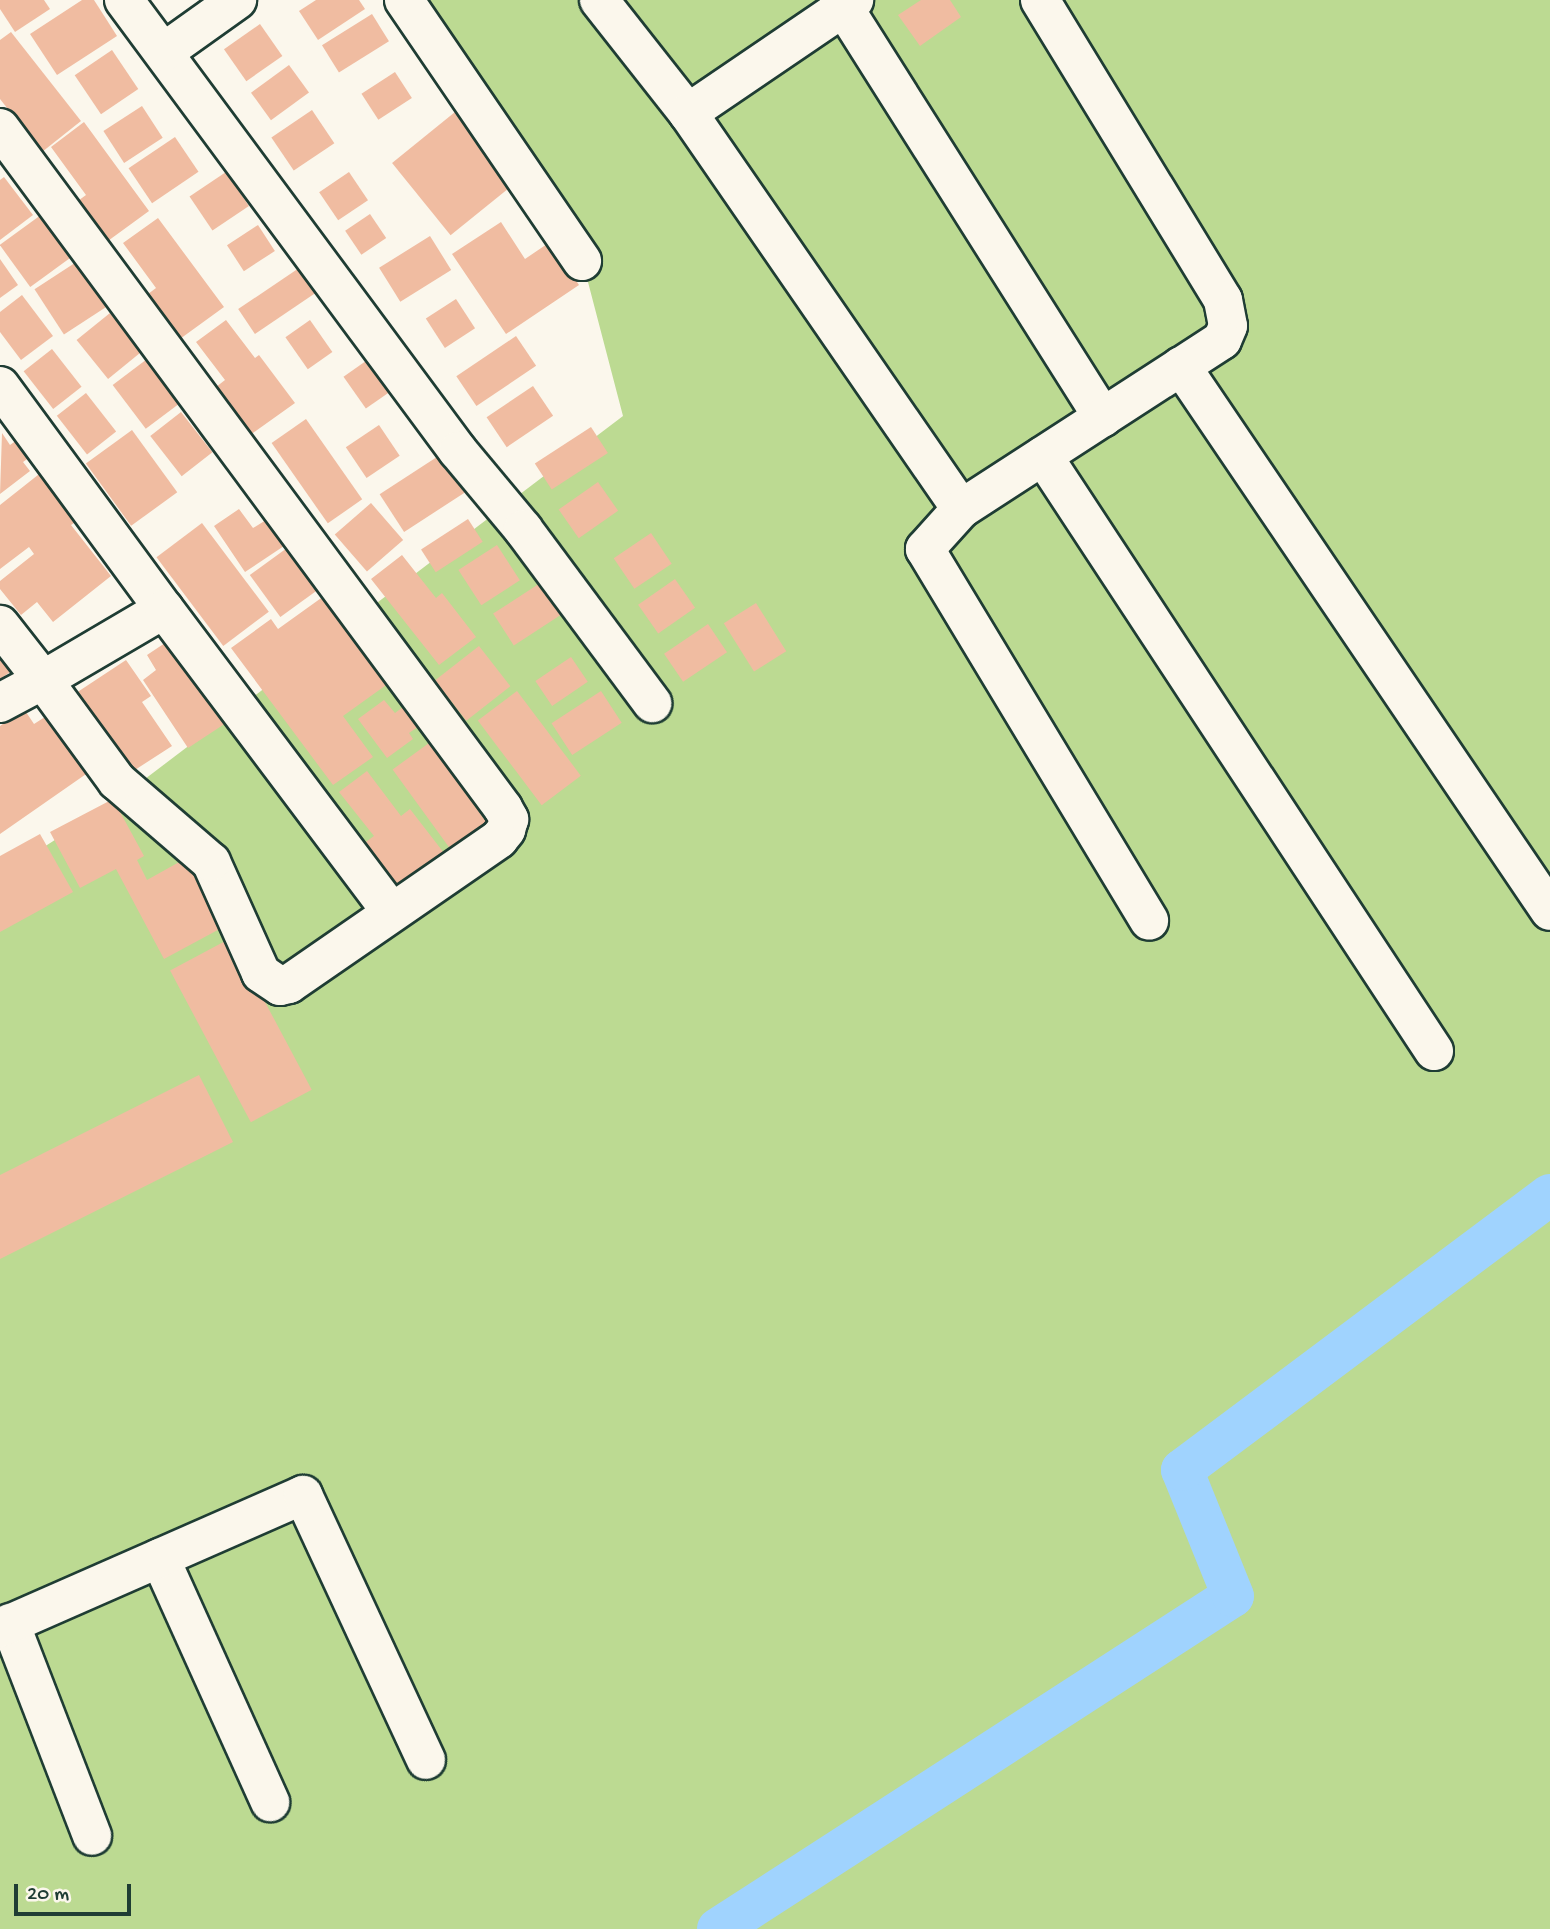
<!DOCTYPE html>
<style>
body{margin:0}
#map{position:relative;width:1550px;height:1929px;overflow:hidden;background:#fbf7ec;font-family:"Gochi Hand",sans-serif}
div>[style]{position:absolute}
[style*='--x']{left:calc(var(--x)*1px);top:calc(var(--y)*1px);width:calc(var(--w)*1px);rotate:calc(var(--a)*1deg)}
.green>*{inset:0;background:#bcda92}
.canal>*{height:42px;margin:-21px;padding:0 21px;transform-origin:21px;border-radius:21px;background:#a0d3fe}
.building>*{inset:0;background:#f0bca1;transform-origin:0 0}
.roads{filter:drop-shadow(2px 0 #1f3d34) drop-shadow(-2px 0 #1f3d34) drop-shadow(0 2px #1f3d34) drop-shadow(0 -2px #1f3d34)}
.street>*{height:38px;margin:-19px;padding:0 19px;transform-origin:19px;border-radius:19px;background:#fbf7ec}
span{translate:-50% -50%;white-space:nowrap;text-align:center;line-height:1.15;-webkit-text-stroke:5px #fbf7ec;paint-order:stroke}
.scale{position:absolute;left:14px;top:1884px;width:117px;height:32px;box-sizing:border-box;border:4px solid #1f3d34;border-top:0;padding-left:9px;font-size:21px;line-height:24px;white-space:nowrap;color:#1f3d34;-webkit-text-stroke:5px #fbf7ec;paint-order:stroke}
</style>
<div id="map">
<div class="green">
<div style="clip-path:polygon(391px 0,1550px 0,1550px 1929px,0 1929px,0 875px,116px 801px,623px 416px,577px 240px)"></div>
</div>
<div class="canal">
<div style="--x:718;--y:1929;--w:613;--a:-32.89"></div>
<div style="--x:1233;--y:1596;--w:136;--a:-112"></div>
<div style="--x:1182;--y:1470;--w:459;--a:-36.8"></div>
</div>
<div class="building">
<div style="clip-path:polygon(0 0,44px 0,50px 9px,15px 32px,0 9px)"></div>
<div style="clip-path:polygon(82px 0,94px 0,117px 36px,57px 75px,30px 34px)"></div>
<div style="clip-path:polygon(316px 0,359px 0,365px 9px,318px 40px,299px 11px)"></div>
<div style="clip-path:polygon(921px 0,950px 0,961px 17px,920px 46px,898px 15px)"></div>
<div style="left:372px;top:14px;width:32px;height:59px;rotate:58deg"></div>
<div style="left:260px;top:24px;width:39px;height:44px;rotate:55deg"></div>
<div style="clip-path:polygon(11px 32px,81px 121px,42px 152px,0 99px,0 40px)"></div>
<div style="left:112px;top:50px;width:47px;height:45px;rotate:56deg"></div>
<div style="left:289px;top:65px;width:34px;height:47px;rotate:54deg"></div>
<div style="left:395px;top:72px;width:31px;height:40px;rotate:57deg"></div>
<div style="left:142px;top:106px;width:38px;height:46px;rotate:57deg"></div>
<div style="left:312px;top:110px;width:40px;height:49px;rotate:56deg"></div>
<div style="left:455px;top:112px;width:93px;height:81px;rotate:51deg"></div>
<div style="clip-path:polygon(84px 122px,149px 211px,101px 246px,71px 206px,86px 195px,51px 147px)"></div>
<div style="left:175px;top:137px;width:42px;height:56px;rotate:56deg"></div>
<div style="left:226px;top:172px;width:41px;height:44px;rotate:56deg"></div>
<div style="left:349px;top:172px;width:34px;height:36px;rotate:56deg"></div>
<div style="clip-path:polygon(4px 177px,33px 215px,0 240px,0 180px)"></div>
<div style="left:45px;top:212px;width:52px;height:56px;rotate:54deg"></div>
<div style="left:370px;top:214px;width:29px;height:30px;rotate:56deg"></div>
<div style="clip-path:polygon(158px 218px,224px 307px,173px 344px,140px 300px,156px 288px,123px 243px)"></div>
<div style="clip-path:polygon(501px 222px,525px 259px,550px 242px,579px 285px,506px 334px,452px 254px)"></div>
<div style="left:258px;top:225px;width:31px;height:37px;rotate:57deg"></div>
<div style="left:430px;top:236px;width:40px;height:60px;rotate:58deg"></div>
<div style="left:84px;top:257px;width:54px;height:59px;rotate:57deg"></div>
<div style="clip-path:polygon(0 259px,18px 285px,0 298px)"></div>
<div style="left:302px;top:266px;width:30px;height:77px;rotate:56deg"></div>
<div style="clip-path:polygon(22px 295px,53px 336px,21px 360px,0 332px,0 312px)"></div>
<div style="left:456px;top:299px;width:35px;height:36px;rotate:57deg"></div>
<div style="left:110px;top:313px;width:50px;height:43px;rotate:51deg"></div>
<div style="clip-path:polygon(226px 320px,255px 358px,259px 355px,295px 403px,246px 438px,211px 391px,225px 380px,196px 342px)"></div>
<div style="left:310px;top:320px;width:39px;height:30px;rotate:55deg"></div>
<div style="left:516px;top:336px;width:36px;height:72px;rotate:56deg"></div>
<div style="left:52px;top:349px;width:48px;height:36px;rotate:52deg"></div>
<div style="left:155px;top:353px;width:55px;height:53px;rotate:53deg"></div>
<div style="left:373px;top:356px;width:39px;height:36px;rotate:55deg"></div>
<div style="left:533px;top:386px;width:36px;height:56px;rotate:56deg"></div>
<div style="left:86px;top:393px;width:49px;height:37px;rotate:52deg"></div>
<div style="left:181px;top:412px;width:51px;height:39px;rotate:52deg"></div>
<div style="left:306px;top:419px;width:98px;height:42px;rotate:55deg"></div>
<div style="left:379px;top:425px;width:37px;height:40px;rotate:56deg"></div>
<div style="left:591px;top:427px;width:31px;height:67px;rotate:57deg"></div>
<div style="left:132px;top:430px;width:77px;height:57px;rotate:54deg"></div>
<div style="clip-path:polygon(2px 433px,10px 445px,17px 440px,30px 457px,23px 462px,30px 471px,0 494px)"></div>
<div style="left:440px;top:455px;width:45px;height:72px;rotate:57deg"></div>
<div style="clip-path:polygon(43px 471px,80px 519px,71px 525px,111px 576px,53px 622px,37px 602px,21px 615px,0 589px,0 581px,34px 554px,29px 547px,0 569px,0 505px)"></div>
<div style="left:598px;top:482px;width:35px;height:48px;rotate:55deg"></div>
<div style="left:371px;top:503px;width:49px;height:48px;rotate:49deg"></div>
<div style="clip-path:polygon(239px 509px,253px 528px,266px 520px,284px 546px,245px 572px,214px 526px)"></div>
<div style="left:468px;top:519px;width:27px;height:56px;rotate:57deg"></div>
<div style="left:202px;top:523px;width:111px;height:57px;rotate:53deg"></div>
<div style="left:651px;top:533px;width:37px;height:45px;rotate:56deg"></div>
<div style="left:497px;top:545px;width:42px;height:46px;rotate:57deg"></div>
<div style="left:287px;top:548px;width:52px;height:46px;rotate:54deg"></div>
<div style="clip-path:polygon(402px 555px,436px 598px,442px 593px,476px 637px,439px 665px,371px 579px)"></div>
<div style="left:551px;top:576px;width:38px;height:69px;rotate:57deg"></div>
<div style="left:675px;top:579px;width:35px;height:45px;rotate:55deg"></div>
<div style="clip-path:polygon(324px 596px,389px 683px,343px 716px,373px 757px,333px 785px,231px 648px,271px 619px,278px 629px)"></div>
<div style="left:756px;top:603px;width:57px;height:38px;rotate:58deg"></div>
<div style="left:708px;top:624px;width:34px;height:53px;rotate:56deg"></div>
<div style="clip-path:polygon(165px 643px,174px 656px,182px 652px,229px 721px,188px 748px,143px 680px,156px 670px,147px 655px)"></div>
<div style="left:479px;top:646px;width:51px;height:56px;rotate:52deg"></div>
<div style="clip-path:polygon(0 653px,13px 670px,0 679px)"></div>
<div style="left:571px;top:657px;width:30px;height:43px;rotate:56deg"></div>
<div style="clip-path:polygon(126px 660px,151px 696px,142px 702px,172px 746px,124px 777px,70px 697px)"></div>
<div style="left:517px;top:691px;width:106px;height:49px;rotate:53deg"></div>
<div style="left:601px;top:691px;width:38px;height:59px;rotate:57deg"></div>
<div style="clip-path:polygon(384px 700px,395px 713px,407px 704px,422px 724px,409px 733px,413px 739px,387px 758px,358px 719px)"></div>
<div style="clip-path:polygon(24px 709px,34px 724px,48px 715px,89px 772px,0 834px,0 726px)"></div>
<div style="left:429px;top:743px;width:101px;height:45px;rotate:54deg"></div>
<div style="clip-path:polygon(367px 771px,401px 816px,410px 809px,444px 853px,393px 892px,359px 847px,374px 836px,339px 792px)"></div>
<div style="clip-path:polygon(113px 799px,144px 856px,137px 860px,147px 880px,190px 856px,227px 925px,164px 959px,116px 869px,80px 888px,50px 832px)"></div>
<div style="clip-path:polygon(40px 834px,73px 892px,0 932px,0 856px)"></div>
<div style="left:231px;top:938px;width:172px;height:69px;rotate:62deg"></div>
<div style="clip-path:polygon(199px 1075px,233px 1142px,0 1259px,0 1175px)"></div>
</div>
<div class="roads">
<div class="street">
<div style="--x:124;--y:0;--w:561;--a:53.48"></div>
<div style="--x:458;--y:451;--w:102;--a:50.2"></div>
<div style="--x:523;--y:529;--w:217;--a:53.4"></div>
<div style="--x:404;--y:0;--w:316;--a:55.7"></div>
<div style="--x:599;--y:0;--w:144;--a:51.8"></div>
<div style="--x:688;--y:113;--w:481;--a:55.4"></div>
<div style="--x:839;--y:0;--w:494;--a:57.7"></div>
<div style="--x:1040;--y:0;--w:351;--a:58.6"></div>
<div style="--x:1223;--y:300;--w:26;--a:79"></div>
<div style="--x:1228;--y:326;--w:15;--a:113"></div>
<div style="--x:1222;--y:340;--w:311;--a:147.1"></div>
<div style="--x:961;--y:509;--w:54;--a:132"></div>
<div style="--x:925;--y:549;--w:434;--a:58.9"></div>
<div style="--x:164;--y:52;--w:90;--a:-35.5"></div>
<div style="--x:688;--y:113;--w:201;--a:-34.2"></div>
<div style="--x:0;--y:128;--w:846;--a:53.51"></div>
<div style="--x:503;--y:808;--w:13;--a:61"></div>
<div style="--x:509;--y:819;--w:11;--a:105"></div>
<div style="--x:506;--y:830;--w:11;--a:128"></div>
<div style="--x:499;--y:839;--w:255;--a:145.4"></div>
<div style="--x:289;--y:984;--w:9;--a:167"></div>
<div style="--x:280;--y:986;--w:23;--a:-146"></div>
<div style="--x:261;--y:973;--w:122;--a:-114.2"></div>
<div style="--x:211;--y:862;--w:124;--a:-139.2"></div>
<div style="--x:117;--y:781;--w:125;--a:-126.2"></div>
<div style="--x:43;--y:680;--w:49;--a:151.9"></div>
<div style="--x:1181;--y:366;--w:658;--a:55.9"></div>
<div style="--x:0;--y:386;--w:277;--a:53.7"></div>
<div style="--x:164;--y:609;--w:140;--a:149.6"></div>
<div style="--x:43;--y:680;--w:70;--a:-128"></div>
<div style="--x:1043;--y:456;--w:712;--a:56.69"></div>
<div style="--x:164;--y:609;--w:378;--a:53.1"></div>
<div style="--x:160;--y:1558;--w:268;--a:65.7"></div>
<div style="--x:10;--y:1623;--w:228;--a:68.9"></div>
<div style="--x:0;--y:1628;--w:331;--a:-23.7"></div>
<div style="--x:303;--y:1495;--w:292;--a:65.1"></div>
</div>
</div>
<div class="scale">20 m</div>
</div>
